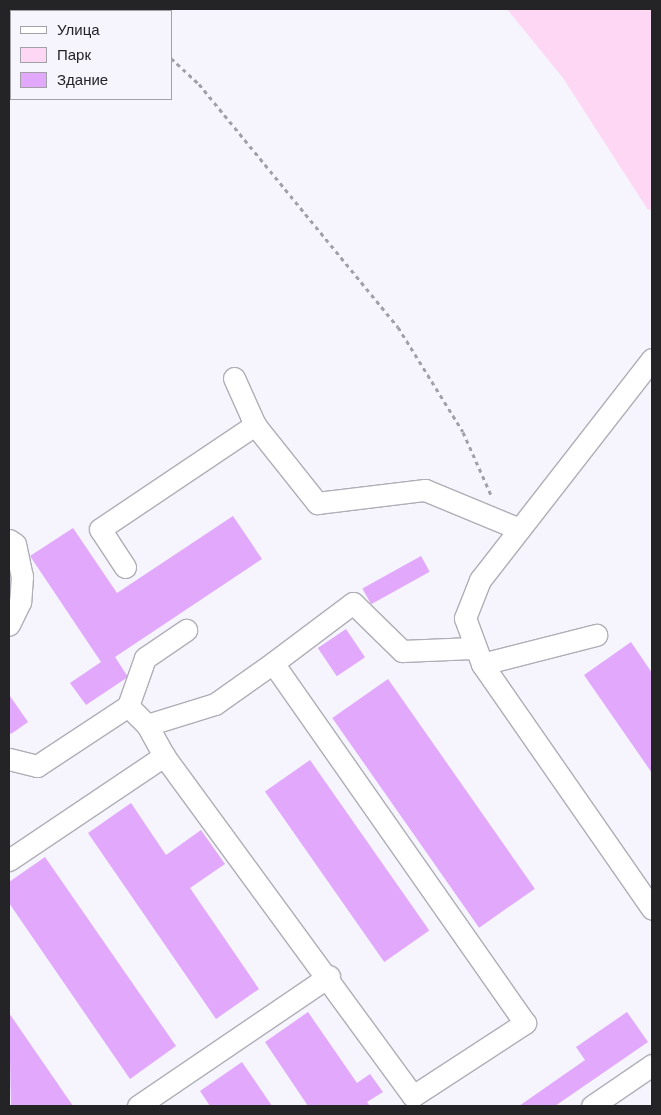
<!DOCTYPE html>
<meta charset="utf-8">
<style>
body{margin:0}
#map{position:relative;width:661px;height:1115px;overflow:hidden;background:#f6f5fd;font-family:"Work Sans",sans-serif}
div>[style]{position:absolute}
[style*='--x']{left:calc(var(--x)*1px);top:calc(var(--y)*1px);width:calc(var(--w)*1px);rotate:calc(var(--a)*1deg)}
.green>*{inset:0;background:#fed7f4}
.building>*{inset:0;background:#e1a8fc;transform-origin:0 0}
.path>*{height:3px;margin-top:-1.5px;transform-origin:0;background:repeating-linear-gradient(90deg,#a1a0a6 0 4px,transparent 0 8px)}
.roads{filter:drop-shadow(1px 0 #afaeb6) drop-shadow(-1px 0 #afaeb6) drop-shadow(0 1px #afaeb6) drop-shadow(0 -1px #afaeb6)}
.minor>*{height:21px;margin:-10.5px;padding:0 10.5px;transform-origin:10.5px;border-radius:10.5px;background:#fff}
span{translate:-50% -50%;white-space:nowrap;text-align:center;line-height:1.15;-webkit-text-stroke:4px #f6f5fd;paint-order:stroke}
.frame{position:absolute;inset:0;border:10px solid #242326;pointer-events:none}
.legend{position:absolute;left:10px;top:10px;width:162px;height:90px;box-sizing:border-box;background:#f6f5fd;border:1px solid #a2a1a7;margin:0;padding:6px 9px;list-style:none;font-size:15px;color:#242326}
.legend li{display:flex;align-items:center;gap:10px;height:25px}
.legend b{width:25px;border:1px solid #a2a1a7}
</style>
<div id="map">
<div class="green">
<div style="clip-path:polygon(507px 9px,652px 9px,652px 209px,648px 210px,563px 78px)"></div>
</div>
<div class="building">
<div style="clip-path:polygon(233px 516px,262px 559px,115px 657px,128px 677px,86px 705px,70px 683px,101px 662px,30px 556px,73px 528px,117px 593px)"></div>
<div style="left:421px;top:556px;width:18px;height:67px;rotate:61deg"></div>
<div style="left:346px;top:629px;width:34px;height:34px;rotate:56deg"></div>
<div style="clip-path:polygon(631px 642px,652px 673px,652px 773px,584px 675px)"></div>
<div style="left:388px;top:679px;width:256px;height:68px;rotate:55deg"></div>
<div style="clip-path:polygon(10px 696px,28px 722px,11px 734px,9px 731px)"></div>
<div style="left:310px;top:760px;width:208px;height:55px;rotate:55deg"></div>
<div style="clip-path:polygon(131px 803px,166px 855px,201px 830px,225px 864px,190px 888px,259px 989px,216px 1019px,88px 833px)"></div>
<div style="clip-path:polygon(45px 857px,176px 1046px,130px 1079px,9px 903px,9px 882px)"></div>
<div style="clip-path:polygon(308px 1012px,357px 1083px,370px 1074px,383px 1092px,367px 1102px,370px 1106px,308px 1106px,265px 1042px)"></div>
<div style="clip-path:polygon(627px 1012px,648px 1042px,555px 1106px,519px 1106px,585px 1060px,576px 1047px)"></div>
<div style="clip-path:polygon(9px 1013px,73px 1106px,11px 1106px)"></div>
<div style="clip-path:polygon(242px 1062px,272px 1106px,210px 1106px,200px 1091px)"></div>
</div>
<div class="path">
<div style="--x:146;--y:11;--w:2;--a:-90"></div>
<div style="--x:171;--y:58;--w:38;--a:43"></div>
<div style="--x:199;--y:84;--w:314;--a:50.7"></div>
<div style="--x:398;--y:327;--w:123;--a:58.2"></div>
<div style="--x:463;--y:432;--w:71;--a:66"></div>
</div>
<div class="roads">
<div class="minor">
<div style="--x:652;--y:359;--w:280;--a:127.9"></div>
<div style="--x:480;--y:580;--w:41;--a:111.5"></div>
<div style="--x:465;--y:618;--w:49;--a:69.7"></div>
<div style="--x:482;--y:664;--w:298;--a:55.2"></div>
<div style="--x:234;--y:378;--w:51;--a:65.9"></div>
<div style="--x:255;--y:425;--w:100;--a:51.5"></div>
<div style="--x:317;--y:503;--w:109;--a:-6.9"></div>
<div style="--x:425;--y:490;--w:102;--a:22.5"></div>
<div style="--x:9;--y:540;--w:7;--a:34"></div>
<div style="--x:15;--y:544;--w:33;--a:78"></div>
<div style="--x:22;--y:576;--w:26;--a:94"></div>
<div style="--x:20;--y:602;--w:25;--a:116"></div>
<div style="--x:125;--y:567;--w:45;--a:-123.3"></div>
<div style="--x:100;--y:529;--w:187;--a:-33.9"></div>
<div style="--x:482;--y:664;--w:118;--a:-14.3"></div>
<div style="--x:128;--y:706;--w:51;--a:-70.5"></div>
<div style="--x:145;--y:658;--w:50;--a:-34.3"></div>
<div style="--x:147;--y:725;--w:71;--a:-17.2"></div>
<div style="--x:215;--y:704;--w:71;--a:-35.3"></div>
<div style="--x:9;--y:759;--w:29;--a:14"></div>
<div style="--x:37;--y:766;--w:109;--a:-33.4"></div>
<div style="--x:128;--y:706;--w:27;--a:45"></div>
<div style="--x:147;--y:725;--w:35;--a:61"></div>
<div style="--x:164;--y:756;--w:421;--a:53.8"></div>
<div style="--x:413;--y:1096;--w:134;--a:-33.1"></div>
<div style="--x:525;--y:1023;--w:439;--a:-125"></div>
<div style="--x:273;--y:663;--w:100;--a:-36.9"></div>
<div style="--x:353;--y:603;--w:69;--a:44.4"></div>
<div style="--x:402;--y:651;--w:71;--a:-2.4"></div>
<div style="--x:9;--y:860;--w:187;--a:-33.9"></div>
<div style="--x:138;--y:1106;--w:231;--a:-34.2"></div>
<div style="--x:592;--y:1106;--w:73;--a:-34.3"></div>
</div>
</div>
<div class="frame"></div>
<ul class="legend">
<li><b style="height:6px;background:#fff"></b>Улица</li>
<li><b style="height:14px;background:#fed7f4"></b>Парк</li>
<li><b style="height:14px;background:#e1a8fc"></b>Здание</li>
</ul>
</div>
